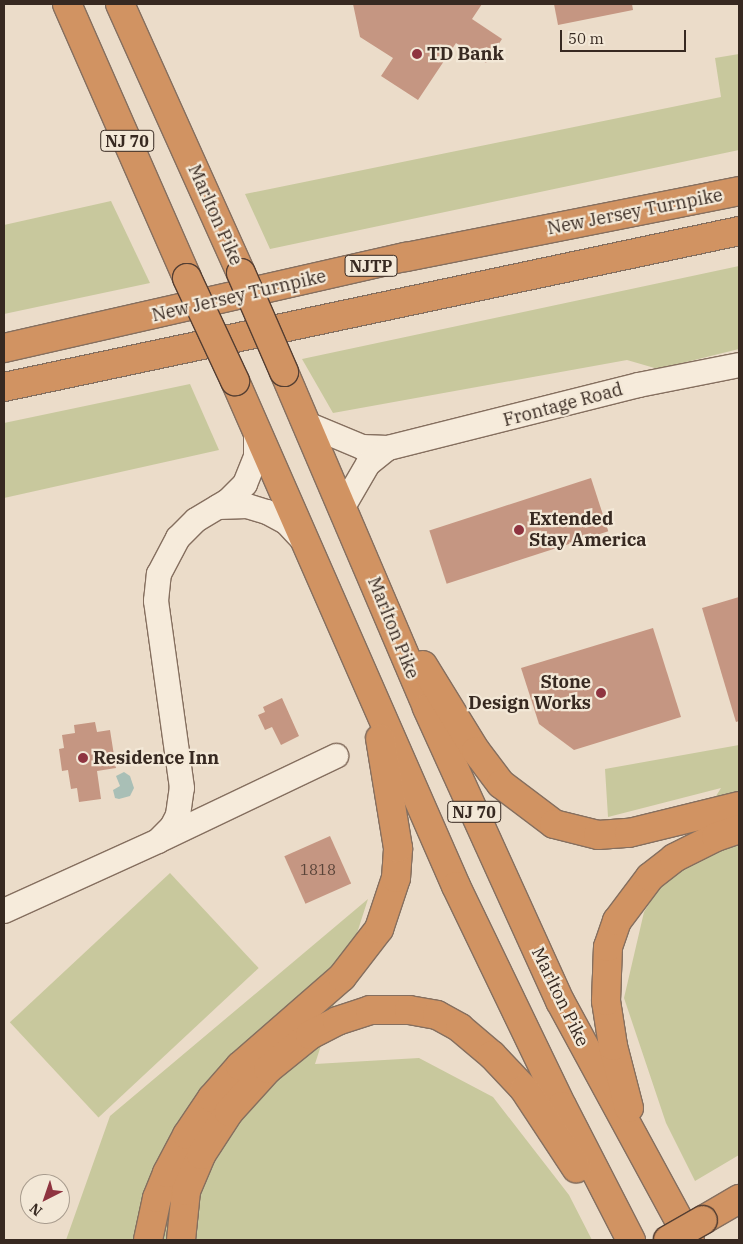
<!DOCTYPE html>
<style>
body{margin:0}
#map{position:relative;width:743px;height:1244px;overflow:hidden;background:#ebdcc9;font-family:"IBM Plex Serif",serif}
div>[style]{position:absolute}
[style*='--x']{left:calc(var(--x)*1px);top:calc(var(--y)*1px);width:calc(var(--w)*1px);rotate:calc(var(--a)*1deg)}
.green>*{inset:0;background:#c8c89d;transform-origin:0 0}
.water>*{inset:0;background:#a9bfb6}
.building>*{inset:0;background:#c59682;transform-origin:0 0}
.roads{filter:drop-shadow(1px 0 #856f5f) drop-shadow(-1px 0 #856f5f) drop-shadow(0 1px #856f5f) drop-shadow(0 -1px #856f5f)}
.minor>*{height:24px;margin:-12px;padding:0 12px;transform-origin:12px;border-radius:12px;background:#f6ebdb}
.highway>*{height:28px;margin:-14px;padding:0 14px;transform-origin:14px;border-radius:14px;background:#d19362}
.bridges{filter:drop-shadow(1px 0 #543e32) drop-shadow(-1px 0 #543e32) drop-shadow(0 1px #543e32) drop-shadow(0 -1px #543e32)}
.highway-bridge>*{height:28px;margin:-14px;padding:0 14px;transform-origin:14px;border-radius:14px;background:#d19362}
.dots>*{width:14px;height:14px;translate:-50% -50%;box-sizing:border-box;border:2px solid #f3e8d7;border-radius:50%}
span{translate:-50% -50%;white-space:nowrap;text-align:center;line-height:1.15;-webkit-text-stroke:4.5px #f3e8d7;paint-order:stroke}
.number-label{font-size:15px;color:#5a4439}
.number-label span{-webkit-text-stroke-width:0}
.shield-label span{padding:1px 4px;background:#f3e8d7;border:1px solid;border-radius:4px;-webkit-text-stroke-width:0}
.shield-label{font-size:16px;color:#372921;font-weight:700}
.poi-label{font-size:18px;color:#372921;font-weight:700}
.left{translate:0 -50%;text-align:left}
.right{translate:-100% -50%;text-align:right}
.street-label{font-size:18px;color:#372921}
.frame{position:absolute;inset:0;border:5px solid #372921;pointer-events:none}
.north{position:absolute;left:20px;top:1174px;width:50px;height:50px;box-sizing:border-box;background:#f3e8d7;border:1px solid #a89c8e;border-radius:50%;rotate:221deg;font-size:14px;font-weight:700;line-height:20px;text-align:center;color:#372921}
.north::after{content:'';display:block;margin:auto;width:18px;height:22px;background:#8f3440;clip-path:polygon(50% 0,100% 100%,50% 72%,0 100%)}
.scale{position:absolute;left:560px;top:30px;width:126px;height:22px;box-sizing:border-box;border:2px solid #372921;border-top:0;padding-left:6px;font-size:15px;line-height:18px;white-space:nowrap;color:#372921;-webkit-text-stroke:4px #f3e8d7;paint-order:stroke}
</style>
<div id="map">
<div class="green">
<div style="clip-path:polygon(739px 54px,739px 150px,270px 249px,245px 194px,721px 97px,715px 58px)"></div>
<div style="clip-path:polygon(111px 201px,150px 283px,4px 314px,4px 225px)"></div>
<div style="clip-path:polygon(739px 266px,739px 349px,658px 369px,627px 360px,333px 413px,302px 359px)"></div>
<div style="clip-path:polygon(190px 384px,219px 450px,4px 498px,4px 423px)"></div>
<div style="clip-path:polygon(739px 745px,739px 1155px,695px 1181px,666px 1123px,624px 998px,644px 912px,721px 788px,608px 817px,605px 769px)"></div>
<div style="left:170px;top:873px;width:130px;height:219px;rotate:47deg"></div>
<div style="clip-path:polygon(368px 899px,315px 1064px,419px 1058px,493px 1097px,569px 1195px,592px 1240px,66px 1240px,110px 1116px)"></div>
</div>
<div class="water">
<div style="clip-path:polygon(124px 772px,130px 776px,134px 788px,130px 796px,119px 799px,115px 798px,113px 790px,120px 786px,116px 776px)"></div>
</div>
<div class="building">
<div style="clip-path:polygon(353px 4px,482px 4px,472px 19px,502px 39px,486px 63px,456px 43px,418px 100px,381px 76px,393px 58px,360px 37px)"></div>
<div style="clip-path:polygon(554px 4px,632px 4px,633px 10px,558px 25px)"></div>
<div style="left:591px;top:478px;width:56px;height:170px;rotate:72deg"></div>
<div style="clip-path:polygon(739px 597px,739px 721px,736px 722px,702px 608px)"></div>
<div style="clip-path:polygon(653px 628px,681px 717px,574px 750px,539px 724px,521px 668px)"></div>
<div style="clip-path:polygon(282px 698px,299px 736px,281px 745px,272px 727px,265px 730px,258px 715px,265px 712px,263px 707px)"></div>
<div style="clip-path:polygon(95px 722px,97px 732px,110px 730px,116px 768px,97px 771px,101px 799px,79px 802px,77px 788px,71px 789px,68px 770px,62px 771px,59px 749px,64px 748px,62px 735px,75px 733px,74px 725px)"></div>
<div style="left:330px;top:836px;width:52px;height:50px;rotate:66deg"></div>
</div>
<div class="roads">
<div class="minor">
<div style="--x:307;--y:424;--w:60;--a:22.7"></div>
<div style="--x:362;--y:447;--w:26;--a:2"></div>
<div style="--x:388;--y:448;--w:259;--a:-14.1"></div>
<div style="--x:639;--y:385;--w:102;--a:-11.3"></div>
<div style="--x:218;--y:507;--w:29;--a:-2"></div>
<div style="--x:247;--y:506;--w:21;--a:17"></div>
<div style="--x:267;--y:512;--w:21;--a:28"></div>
<div style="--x:286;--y:522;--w:25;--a:47"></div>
<div style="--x:343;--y:507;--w:50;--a:-59.8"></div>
<div style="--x:368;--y:464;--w:26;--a:-39"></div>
<div style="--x:162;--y:839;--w:193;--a:-25.5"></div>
<div style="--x:4;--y:911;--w:169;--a:-24.4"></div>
<div style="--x:158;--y:841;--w:20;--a:-45"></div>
<div style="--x:172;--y:827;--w:13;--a:-63"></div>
<div style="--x:178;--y:815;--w:27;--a:-82"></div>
<div style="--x:182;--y:788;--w:189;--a:-97.9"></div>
<div style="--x:156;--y:601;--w:27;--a:-84"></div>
<div style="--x:159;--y:574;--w:41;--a:-62.2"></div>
<div style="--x:178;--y:538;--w:25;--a:-45"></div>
<div style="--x:196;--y:520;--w:37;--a:-31"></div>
<div style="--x:228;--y:501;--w:24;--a:-45"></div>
<div style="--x:245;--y:484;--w:29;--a:-68"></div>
<div style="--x:256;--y:457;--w:27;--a:-90"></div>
</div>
<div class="highway">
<div style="--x:67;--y:4;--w:299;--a:66.3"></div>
<div style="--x:120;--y:4;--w:295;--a:65.8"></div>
<div style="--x:4;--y:348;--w:412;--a:-12.8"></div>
<div style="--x:406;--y:257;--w:339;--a:-11.2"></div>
<div style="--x:284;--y:372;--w:365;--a:66.9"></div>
<div style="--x:427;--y:708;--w:322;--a:65.6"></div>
<div style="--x:560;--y:1001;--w:272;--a:61.5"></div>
<div style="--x:235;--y:381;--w:551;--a:66.36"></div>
<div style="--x:456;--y:886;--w:244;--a:64.3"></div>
<div style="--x:562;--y:1106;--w:151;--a:62.8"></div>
<div style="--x:4;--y:387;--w:751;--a:-11.98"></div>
<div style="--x:423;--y:665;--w:101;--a:58.4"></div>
<div style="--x:476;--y:751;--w:41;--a:52.9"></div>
<div style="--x:501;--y:784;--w:66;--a:37"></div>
<div style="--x:554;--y:824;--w:45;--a:14"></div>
<div style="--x:598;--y:835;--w:31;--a:-4"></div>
<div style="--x:629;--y:833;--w:113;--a:-13.8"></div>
<div style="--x:629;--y:1108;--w:64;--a:-104.5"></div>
<div style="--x:613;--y:1046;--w:46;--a:-98.8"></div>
<div style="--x:606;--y:1001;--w:54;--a:-87.9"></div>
<div style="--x:608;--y:947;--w:28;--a:-71"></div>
<div style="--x:617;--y:921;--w:55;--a:-53.1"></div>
<div style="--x:650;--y:877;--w:31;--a:-38"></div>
<div style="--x:674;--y:858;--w:47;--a:-26.6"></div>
<div style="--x:716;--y:837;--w:24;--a:-19"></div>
<div style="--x:703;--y:1220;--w:42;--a:-30.3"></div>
<div style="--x:148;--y:1240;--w:43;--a:-77.9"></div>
<div style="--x:157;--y:1198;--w:27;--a:-68"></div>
<div style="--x:167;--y:1173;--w:43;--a:-62.2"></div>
<div style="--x:187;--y:1135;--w:45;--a:-56"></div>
<div style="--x:212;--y:1098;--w:43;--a:-48.8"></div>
<div style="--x:240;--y:1066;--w:135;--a:-41.1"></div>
<div style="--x:342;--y:977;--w:61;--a:-52.4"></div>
<div style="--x:379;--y:929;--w:54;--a:-71.6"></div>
<div style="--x:396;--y:878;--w:30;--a:-86"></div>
<div style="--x:398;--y:848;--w:111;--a:-99.3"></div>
<div style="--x:181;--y:1240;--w:49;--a:-84.2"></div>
<div style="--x:186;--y:1191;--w:39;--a:-67"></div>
<div style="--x:201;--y:1155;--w:51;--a:-56.9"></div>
<div style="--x:229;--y:1112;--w:58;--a:-47.8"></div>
<div style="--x:268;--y:1069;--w:54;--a:-39"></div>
<div style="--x:310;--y:1035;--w:30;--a:-27"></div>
<div style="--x:337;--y:1021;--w:35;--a:-18"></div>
<div style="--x:370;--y:1010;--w:39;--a:0"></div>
<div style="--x:409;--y:1010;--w:28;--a:10"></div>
<div style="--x:437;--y:1015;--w:26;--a:29"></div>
<div style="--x:460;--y:1028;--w:42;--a:40.2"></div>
<div style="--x:492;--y:1055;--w:47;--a:46.7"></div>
<div style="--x:524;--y:1089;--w:95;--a:56.6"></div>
</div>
</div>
<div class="bridges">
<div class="highway-bridge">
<div style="--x:241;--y:273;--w:108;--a:66.5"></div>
<div style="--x:187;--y:278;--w:114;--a:65"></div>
<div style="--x:668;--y:1240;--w:40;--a:-29.7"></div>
</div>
</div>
<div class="dots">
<div style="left:417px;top:54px;background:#8f3440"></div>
<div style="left:519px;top:530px;background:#8f3440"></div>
<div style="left:601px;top:693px;background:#8f3440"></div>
<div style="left:83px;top:758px;background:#8f3440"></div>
</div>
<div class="number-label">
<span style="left:318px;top:870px">1818</span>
</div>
<div class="shield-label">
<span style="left:127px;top:141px">NJ 70</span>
<span style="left:371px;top:266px">NJTP</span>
<span style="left:474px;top:812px">NJ 70</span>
</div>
<div class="poi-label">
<span class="left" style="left:427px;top:54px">TD Bank</span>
<span class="left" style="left:529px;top:530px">Extended<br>Stay America</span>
<span class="right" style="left:591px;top:693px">Stone<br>Design Works</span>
<span class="left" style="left:93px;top:758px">Residence Inn</span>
</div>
<div class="street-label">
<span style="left:635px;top:212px;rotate:-11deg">New Jersey Turnpike</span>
<span style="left:215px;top:215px;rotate:66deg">Marlton Pike</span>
<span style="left:239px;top:296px;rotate:-13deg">New Jersey Turnpike</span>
<span style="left:563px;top:405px;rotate:-15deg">Frontage Road</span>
<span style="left:393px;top:628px;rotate:68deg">Marlton Pike</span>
<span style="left:560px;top:997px;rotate:64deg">Marlton Pike</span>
</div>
<div class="frame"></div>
<div class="north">N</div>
<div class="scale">50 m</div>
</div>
